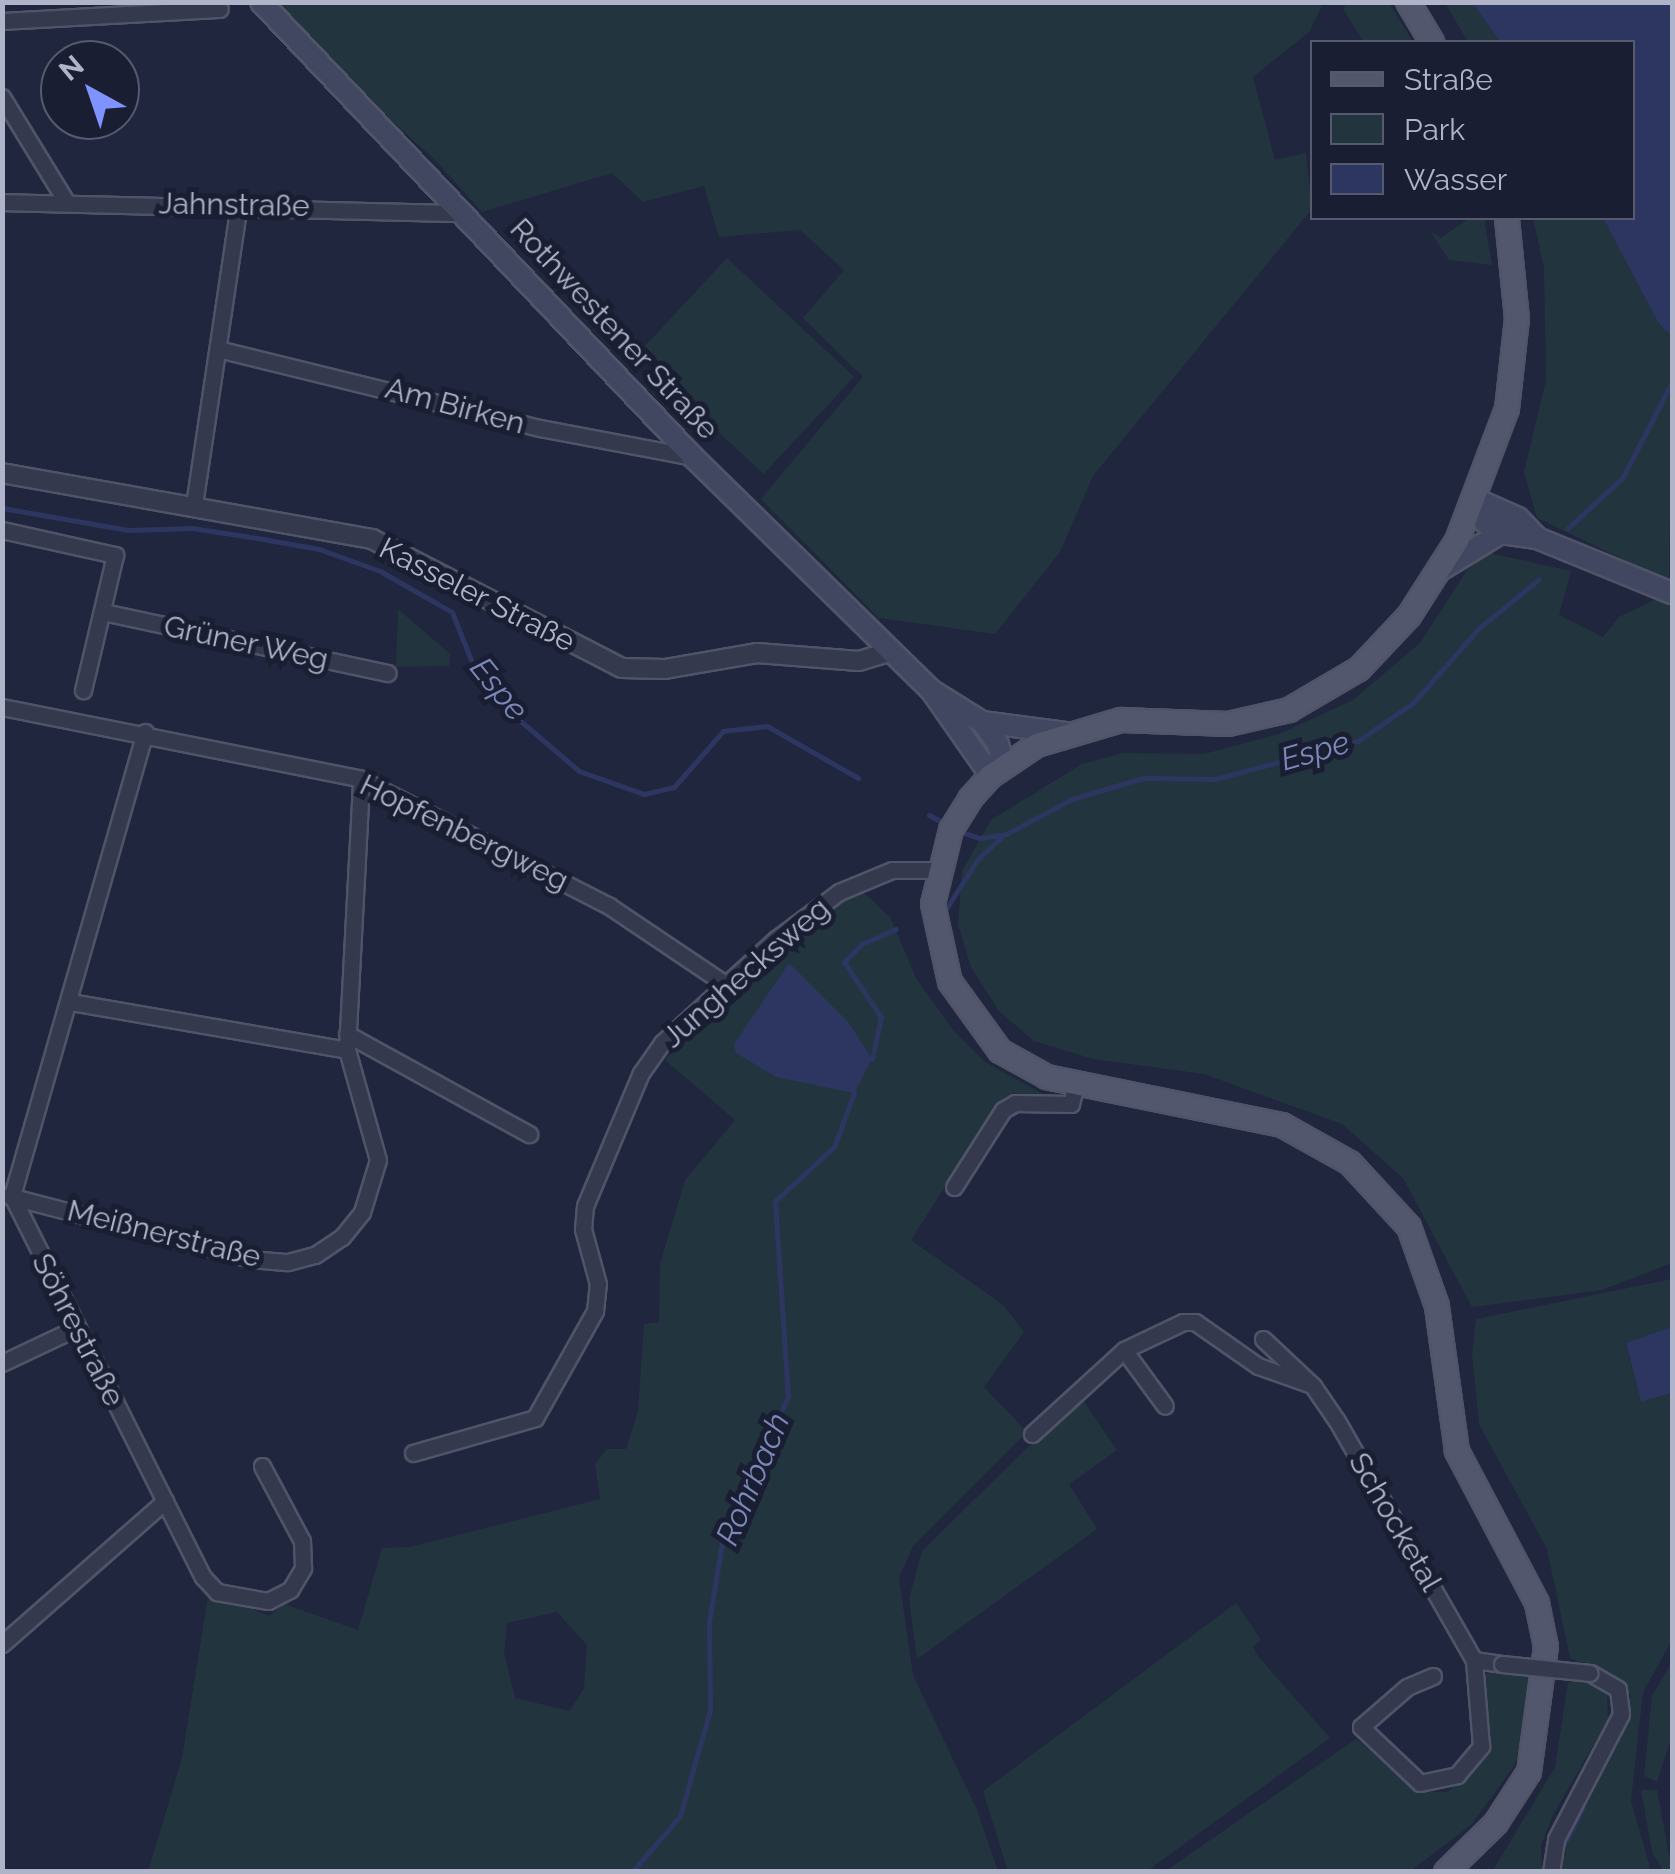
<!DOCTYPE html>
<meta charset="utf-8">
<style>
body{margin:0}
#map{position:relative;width:1675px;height:1874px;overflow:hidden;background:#20263d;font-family:Raleway,sans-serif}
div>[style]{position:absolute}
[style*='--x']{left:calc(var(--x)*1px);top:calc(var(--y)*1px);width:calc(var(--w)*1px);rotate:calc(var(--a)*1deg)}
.green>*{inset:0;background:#22353e;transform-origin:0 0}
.water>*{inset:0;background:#2d3660}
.stream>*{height:5px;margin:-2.5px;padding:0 2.5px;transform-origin:2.5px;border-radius:2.5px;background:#2d3660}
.roads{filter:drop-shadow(2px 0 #505468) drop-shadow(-2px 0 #505468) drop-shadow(0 2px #505468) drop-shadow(0 -2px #505468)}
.minor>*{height:15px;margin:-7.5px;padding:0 7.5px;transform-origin:7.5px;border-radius:7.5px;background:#34394d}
.tertiary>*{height:18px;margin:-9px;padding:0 9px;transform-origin:9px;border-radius:9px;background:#34394d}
.secondary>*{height:20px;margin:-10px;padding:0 10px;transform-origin:10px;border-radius:10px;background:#424761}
.primary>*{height:22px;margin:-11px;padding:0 11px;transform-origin:11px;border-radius:11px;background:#52576e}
.bridges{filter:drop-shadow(2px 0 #505468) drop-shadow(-2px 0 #505468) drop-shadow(0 2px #505468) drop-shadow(0 -2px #505468)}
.minor-bridge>*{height:15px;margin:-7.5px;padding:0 7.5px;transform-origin:7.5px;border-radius:7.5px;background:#34394d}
span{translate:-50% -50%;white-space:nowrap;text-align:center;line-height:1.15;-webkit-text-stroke:10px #1a1e32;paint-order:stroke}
.street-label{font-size:30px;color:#b0b4c9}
.water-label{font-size:32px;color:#7c88b8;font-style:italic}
.frame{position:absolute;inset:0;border:5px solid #b0b4c9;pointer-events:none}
.legend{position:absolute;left:1310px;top:40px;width:325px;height:180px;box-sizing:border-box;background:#1a1e32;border:2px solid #565a6e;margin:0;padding:12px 18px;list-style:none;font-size:30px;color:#b0b4c9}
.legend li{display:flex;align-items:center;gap:20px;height:50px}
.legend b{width:50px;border:2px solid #565a6e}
.north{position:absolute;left:40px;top:40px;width:100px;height:100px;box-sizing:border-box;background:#1a1e32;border:2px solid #565a6e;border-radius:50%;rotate:320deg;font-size:28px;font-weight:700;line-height:40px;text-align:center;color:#b0b4c9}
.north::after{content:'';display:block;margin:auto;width:35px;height:45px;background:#7f93ff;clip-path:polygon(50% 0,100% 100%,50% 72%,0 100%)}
</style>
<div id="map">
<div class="green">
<div style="clip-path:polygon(263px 3px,1323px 3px,1310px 31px,1253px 77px,1275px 160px,1306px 153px,1312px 209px,1093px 476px,1060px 552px,995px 634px,879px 618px,761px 499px,863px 377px,803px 318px,844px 270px,800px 230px,719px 237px,704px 186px,643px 202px,612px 173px,482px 212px,437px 162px)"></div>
<div style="clip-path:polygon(1347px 3px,1389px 3px,1413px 42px,1364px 42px,1343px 9px)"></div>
<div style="clip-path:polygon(1445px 3px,1473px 3px,1500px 42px,1468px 42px)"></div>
<div style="clip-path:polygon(1470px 218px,1484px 218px,1492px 265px,1449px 260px,1431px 232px,1441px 238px)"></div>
<div style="clip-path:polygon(1533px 218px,1603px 218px,1659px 324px,1672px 336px,1669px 581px,1537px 518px,1524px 472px,1546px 380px,1544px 268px)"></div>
<div style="left:727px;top:258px;width:174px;height:133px;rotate:43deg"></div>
<div style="clip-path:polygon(1489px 553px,1571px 571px,1559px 615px,1603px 637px,1619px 617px,1656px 599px,1672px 602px,1672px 1263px,1602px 1290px,1472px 1307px,1403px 1178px,1342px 1124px,1204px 1074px,1093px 1059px,1034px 1041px,999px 1011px,971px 967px,958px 924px,962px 871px,991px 820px,1082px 764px,1123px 753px,1204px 754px,1279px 734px,1353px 700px,1420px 643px,1467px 570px)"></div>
<div style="clip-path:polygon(398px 609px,450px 654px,449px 666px,396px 667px)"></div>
<div style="clip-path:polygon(evenodd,862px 891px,890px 917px,916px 978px,953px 1030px,985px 1062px,1052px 1099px,1010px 1094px,999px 1102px,911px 1240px,1003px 1305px,1024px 1332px,984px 1387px,1027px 1432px,913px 1546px,899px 1578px,913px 1675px,977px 1810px,998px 1871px,148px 1872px,182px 1758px,209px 1590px,269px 1616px,284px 1604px,358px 1630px,382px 1548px,410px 1547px,600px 1499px,595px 1464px,607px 1449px,626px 1449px,638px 1411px,644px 1324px,659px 1322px,660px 1264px,685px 1180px,735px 1120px,665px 1060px,730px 991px,826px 908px,862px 891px,557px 1612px,587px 1645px,584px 1688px,570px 1711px,515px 1698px,504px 1652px,507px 1623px,557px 1612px)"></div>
<div style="clip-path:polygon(1672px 1279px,1672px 1327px,1626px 1344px,1641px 1402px,1672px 1393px,1672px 1640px,1643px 1692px,1631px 1801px,1651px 1871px,1561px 1871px,1570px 1836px,1621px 1738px,1631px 1696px,1620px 1679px,1570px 1658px,1547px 1549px,1479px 1424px,1472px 1354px,1476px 1319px)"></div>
<div style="clip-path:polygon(1080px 1396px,1117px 1450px,1069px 1484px,1097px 1529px,917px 1659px,909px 1599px,922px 1551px)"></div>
<div style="clip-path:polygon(1236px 1603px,1261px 1640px,1253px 1647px,1258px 1656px,1330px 1738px,1147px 1871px,1008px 1871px,983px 1791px)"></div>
<div style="clip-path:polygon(1672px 1662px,1672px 1735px,1657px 1782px,1644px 1776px,1652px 1696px)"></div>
<div style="clip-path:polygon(1494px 1668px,1531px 1676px,1527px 1730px,1514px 1766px,1471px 1825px,1410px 1871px,1164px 1872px,1356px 1739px,1419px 1791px,1447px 1792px,1473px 1771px,1491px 1737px,1483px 1677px)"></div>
<div style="clip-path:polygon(1590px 1678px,1607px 1696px,1608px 1720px,1553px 1815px,1541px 1845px,1542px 1871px,1492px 1872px,1555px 1767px,1568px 1682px)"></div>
<div style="clip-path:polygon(1641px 1790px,1657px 1790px,1672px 1871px,1663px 1871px,1652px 1852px)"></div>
</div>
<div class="water">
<div style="clip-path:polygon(1473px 3px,1672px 3px,1672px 336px,1659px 324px,1603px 218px,1632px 218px,1632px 42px,1500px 42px)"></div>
<div style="clip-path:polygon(789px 963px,849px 1023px,872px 1059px,854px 1093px,776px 1077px,736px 1053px,734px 1044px)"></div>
<div style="clip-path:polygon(1672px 1327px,1672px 1393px,1641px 1402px,1626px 1343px)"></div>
</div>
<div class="stream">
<div style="--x:2;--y:508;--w:128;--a:9.9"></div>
<div style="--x:128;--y:530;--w:64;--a:-1.8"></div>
<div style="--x:192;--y:528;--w:66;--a:8.7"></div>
<div style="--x:257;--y:538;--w:63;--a:10.1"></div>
<div style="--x:319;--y:549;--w:65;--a:19.8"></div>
<div style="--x:380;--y:571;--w:83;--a:29.7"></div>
<div style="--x:452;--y:612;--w:52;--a:68.4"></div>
<div style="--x:471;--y:660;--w:74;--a:51.6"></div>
<div style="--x:517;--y:718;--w:82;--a:40.5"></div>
<div style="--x:579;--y:771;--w:69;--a:19.5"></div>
<div style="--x:644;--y:794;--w:31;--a:-13"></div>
<div style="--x:674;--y:787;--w:74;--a:-48.8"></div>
<div style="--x:723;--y:731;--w:44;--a:-6.5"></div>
<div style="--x:767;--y:726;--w:105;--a:29.7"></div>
<div style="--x:1568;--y:528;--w:75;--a:-42.8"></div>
<div style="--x:1623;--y:477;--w:107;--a:-62.7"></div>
<div style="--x:929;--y:815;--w:18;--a:29"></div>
<div style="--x:959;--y:831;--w:21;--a:19"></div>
<div style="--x:979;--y:838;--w:27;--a:-8"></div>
<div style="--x:1006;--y:834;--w:75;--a:-27.9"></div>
<div style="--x:1072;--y:799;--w:74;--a:-16.5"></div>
<div style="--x:1143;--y:778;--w:72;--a:0.8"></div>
<div style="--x:1215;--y:779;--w:148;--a:-14.9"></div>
<div style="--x:1358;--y:741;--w:68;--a:-34.9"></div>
<div style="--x:1414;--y:702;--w:98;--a:-48.7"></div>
<div style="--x:1479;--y:628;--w:77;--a:-39.2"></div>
<div style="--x:946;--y:909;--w:58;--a:-57.7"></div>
<div style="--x:977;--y:860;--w:34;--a:-43"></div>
<div style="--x:872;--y:1059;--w:43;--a:-77.9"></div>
<div style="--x:881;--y:1017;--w:66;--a:-123.9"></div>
<div style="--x:844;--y:962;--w:25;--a:-45"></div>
<div style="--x:862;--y:944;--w:37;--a:-24"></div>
<div style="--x:1560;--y:1853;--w:51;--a:-63.4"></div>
<div style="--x:632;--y:1872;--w:74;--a:-49.4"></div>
<div style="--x:680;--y:1816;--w:110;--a:-74.2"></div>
<div style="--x:710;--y:1710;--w:88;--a:-90.7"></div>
<div style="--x:709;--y:1622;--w:93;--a:-80.7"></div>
<div style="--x:724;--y:1530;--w:148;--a:-64.3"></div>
<div style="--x:788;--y:1397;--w:196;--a:-93.8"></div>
<div style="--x:775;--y:1201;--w:80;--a:-42.5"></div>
<div style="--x:834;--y:1147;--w:58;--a:-69.7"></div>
</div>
<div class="roads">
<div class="minor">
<div style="--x:2;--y:21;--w:218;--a:-3.2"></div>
<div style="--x:2;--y:97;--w:124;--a:58.5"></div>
<div style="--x:2;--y:202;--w:463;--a:1.4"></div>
<div style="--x:218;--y:349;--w:332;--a:13.8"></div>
<div style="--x:540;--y:428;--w:156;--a:10.7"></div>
<div style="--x:194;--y:505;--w:305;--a:-81.5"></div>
<div style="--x:2;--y:530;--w:116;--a:12.5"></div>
<div style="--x:115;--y:555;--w:139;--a:103.3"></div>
<div style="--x:103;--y:612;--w:291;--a:12.1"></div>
<div style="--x:2;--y:707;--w:366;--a:11.3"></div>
<div style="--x:361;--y:779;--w:279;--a:27.1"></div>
<div style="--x:609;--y:906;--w:140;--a:33.9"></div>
<div style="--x:145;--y:732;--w:483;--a:106"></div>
<div style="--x:12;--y:1196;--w:426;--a:63.4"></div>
<div style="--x:203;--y:1577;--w:21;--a:47"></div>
<div style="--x:217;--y:1592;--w:52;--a:10"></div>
<div style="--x:268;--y:1601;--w:25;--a:-27"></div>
<div style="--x:290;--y:1590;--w:26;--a:-59"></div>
<div style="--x:303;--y:1568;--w:27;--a:-92"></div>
<div style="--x:302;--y:1541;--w:85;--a:-118.1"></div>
<div style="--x:70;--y:1002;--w:281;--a:9.8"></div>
<div style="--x:347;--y:1034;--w:208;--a:28.8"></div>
<div style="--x:954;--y:1187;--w:91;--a:-57.5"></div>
<div style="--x:1003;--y:1110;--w:14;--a:-30"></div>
<div style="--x:1015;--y:1103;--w:56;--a:1"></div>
<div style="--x:1071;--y:1104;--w:21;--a:-76"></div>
<div style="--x:9;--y:1196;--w:249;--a:14.6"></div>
<div style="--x:250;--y:1259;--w:38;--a:5"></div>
<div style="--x:288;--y:1262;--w:28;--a:-15"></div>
<div style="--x:315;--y:1255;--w:32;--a:-34"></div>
<div style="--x:342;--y:1237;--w:32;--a:-51"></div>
<div style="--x:362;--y:1212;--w:54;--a:-72.9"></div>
<div style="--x:378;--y:1160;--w:114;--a:-105.7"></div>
<div style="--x:347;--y:1050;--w:271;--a:-87"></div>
<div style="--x:1263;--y:1339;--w:69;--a:43.2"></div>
<div style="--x:1313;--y:1386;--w:42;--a:55.6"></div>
<div style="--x:1337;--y:1421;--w:275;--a:60.2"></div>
<div style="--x:1124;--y:1350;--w:69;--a:53.8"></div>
<div style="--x:2;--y:1363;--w:82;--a:-25.3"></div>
<div style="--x:1032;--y:1434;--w:125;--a:-42.4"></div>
<div style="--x:1124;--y:1350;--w:65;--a:-25.4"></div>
<div style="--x:1183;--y:1322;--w:12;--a:0"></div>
<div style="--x:1195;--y:1322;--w:77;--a:34.9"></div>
<div style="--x:1258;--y:1366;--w:57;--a:19.4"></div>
<div style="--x:413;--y:1453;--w:127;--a:-16"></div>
<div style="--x:535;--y:1418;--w:123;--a:-60.7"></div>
<div style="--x:595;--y:1311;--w:27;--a:-84"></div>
<div style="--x:598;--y:1284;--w:57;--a:-105.3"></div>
<div style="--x:583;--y:1229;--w:23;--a:-85"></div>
<div style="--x:585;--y:1206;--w:144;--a:-67.2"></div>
<div style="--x:641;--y:1073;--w:37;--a:-55"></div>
<div style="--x:662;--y:1043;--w:154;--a:-42.4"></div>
<div style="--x:776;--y:939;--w:79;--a:-36.7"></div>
<div style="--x:839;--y:892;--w:57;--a:-22.5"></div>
<div style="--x:892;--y:870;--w:46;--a:0"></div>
<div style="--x:2;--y:1644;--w:217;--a:-41.3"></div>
<div style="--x:1433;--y:1676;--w:28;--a:157"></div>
<div style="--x:1407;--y:1687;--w:61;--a:139"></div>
<div style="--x:1361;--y:1727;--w:81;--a:43.5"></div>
<div style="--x:1420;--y:1783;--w:38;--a:-12"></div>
<div style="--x:1457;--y:1775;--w:38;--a:-50"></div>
<div style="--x:1481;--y:1746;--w:86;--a:-94.7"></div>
<div style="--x:1474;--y:1660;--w:28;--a:8"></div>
<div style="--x:1551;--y:1872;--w:33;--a:-81"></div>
<div style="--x:1556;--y:1839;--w:141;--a:-62.5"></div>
<div style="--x:1621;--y:1714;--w:25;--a:-97"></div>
<div style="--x:1618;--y:1689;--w:32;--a:-150"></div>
</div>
<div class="tertiary">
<div style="--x:2;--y:473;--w:376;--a:10.1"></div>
<div style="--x:372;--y:539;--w:281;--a:27.3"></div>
<div style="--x:622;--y:668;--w:43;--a:1.3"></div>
<div style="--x:665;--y:669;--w:93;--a:-9.9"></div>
<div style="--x:757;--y:653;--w:102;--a:4.5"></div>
<div style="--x:859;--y:661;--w:34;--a:-17"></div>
</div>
<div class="secondary">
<div style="--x:261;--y:2;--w:627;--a:46.49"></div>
<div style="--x:693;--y:457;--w:333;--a:44.4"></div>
<div style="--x:931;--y:690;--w:105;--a:55.1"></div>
<div style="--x:991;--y:776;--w:23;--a:-65"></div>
<div style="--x:1001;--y:755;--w:11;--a:-105"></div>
<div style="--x:998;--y:744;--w:27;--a:-126"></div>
<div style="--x:982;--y:722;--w:60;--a:-147.9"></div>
<div style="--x:1475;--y:499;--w:25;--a:67"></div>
<div style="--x:1485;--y:522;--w:19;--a:35"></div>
<div style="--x:1501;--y:533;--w:36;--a:8"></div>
<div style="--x:1537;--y:538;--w:146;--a:22.2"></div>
<div style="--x:1475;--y:499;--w:47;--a:23.8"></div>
<div style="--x:1518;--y:518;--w:28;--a:46"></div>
<div style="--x:1442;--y:569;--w:69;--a:-31.4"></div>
<div style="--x:982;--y:722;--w:86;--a:7.4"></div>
</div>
<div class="primary">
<div style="--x:1408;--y:2;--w:47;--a:59"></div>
<div style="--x:1446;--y:1872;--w:70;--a:-44.4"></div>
<div style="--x:1496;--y:1823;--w:61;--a:-57.1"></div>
<div style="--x:1529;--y:1772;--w:126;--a:-82.3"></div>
<div style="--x:1546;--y:1647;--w:45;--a:-101.6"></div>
<div style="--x:1537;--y:1603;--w:172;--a:-117.8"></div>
<div style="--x:1457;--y:1451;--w:146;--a:-97.9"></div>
<div style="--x:1437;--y:1306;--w:84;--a:-109.5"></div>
<div style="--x:1409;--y:1227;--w:87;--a:-132.7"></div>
<div style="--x:1350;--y:1163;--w:78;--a:-150.8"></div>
<div style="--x:1282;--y:1125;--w:240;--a:-168.5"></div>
<div style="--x:1047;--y:1077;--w:54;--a:-151"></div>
<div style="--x:1000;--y:1051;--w:85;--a:-125.9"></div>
<div style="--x:950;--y:982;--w:80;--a:-102.3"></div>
<div style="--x:933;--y:904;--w:76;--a:-76.3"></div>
<div style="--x:951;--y:830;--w:36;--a:-58"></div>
<div style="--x:970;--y:799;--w:31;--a:-48"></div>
<div style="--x:991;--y:776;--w:55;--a:-34"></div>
<div style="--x:1037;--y:745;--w:88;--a:-16.6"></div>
<div style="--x:1121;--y:720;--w:107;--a:2.1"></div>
<div style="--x:1228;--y:724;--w:63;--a:-12.9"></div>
<div style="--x:1289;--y:710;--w:81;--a:-30.4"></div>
<div style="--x:1359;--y:669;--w:73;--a:-46.7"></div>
<div style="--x:1409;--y:616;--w:89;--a:-57.4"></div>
<div style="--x:1457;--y:541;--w:141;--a:-69.3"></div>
<div style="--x:1507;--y:409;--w:91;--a:-83.7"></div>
<div style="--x:1517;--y:319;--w:101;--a:-95.7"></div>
</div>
</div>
<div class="bridges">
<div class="minor-bridge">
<div style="--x:1502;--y:1664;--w:88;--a:5.8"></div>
</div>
</div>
<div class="street-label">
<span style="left:234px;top:205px;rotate:1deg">Jahnstraße</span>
<span style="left:614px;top:329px;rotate:47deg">Rothwestener Straße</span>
<span style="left:455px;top:406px;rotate:15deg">Am Birken</span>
<span style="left:477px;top:595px;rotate:27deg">Kasseler Straße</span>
<span style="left:246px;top:643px;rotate:12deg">Grüner Weg</span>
<span style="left:464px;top:833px;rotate:26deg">Hopfenbergweg</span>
<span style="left:746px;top:973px;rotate:-41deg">Junghecksweg</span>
<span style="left:164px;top:1234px;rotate:14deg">Meißnerstraße</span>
<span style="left:78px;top:1330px;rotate:63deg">Söhrestraße</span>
<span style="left:1395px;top:1522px;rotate:60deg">Schocketal</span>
</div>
<div class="water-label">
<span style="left:499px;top:689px;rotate:51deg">Espe</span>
<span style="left:1315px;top:751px;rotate:-16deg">Espe</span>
<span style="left:753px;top:1479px;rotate:-67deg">Rohrbach</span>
</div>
<div class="frame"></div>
<ul class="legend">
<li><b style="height:12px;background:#52576e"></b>Straße</li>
<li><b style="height:28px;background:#22353e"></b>Park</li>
<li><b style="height:28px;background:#2d3660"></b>Wasser</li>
</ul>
<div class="north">N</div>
</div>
